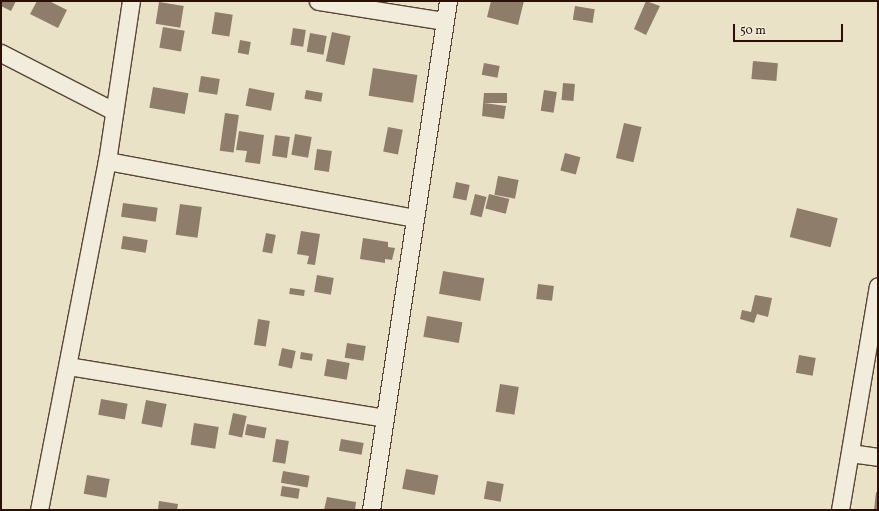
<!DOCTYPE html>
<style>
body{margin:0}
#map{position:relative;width:879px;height:511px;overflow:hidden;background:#eae2c7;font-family:Vollkorn,serif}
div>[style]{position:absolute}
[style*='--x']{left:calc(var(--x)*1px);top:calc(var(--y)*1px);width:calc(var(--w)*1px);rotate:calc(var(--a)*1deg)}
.building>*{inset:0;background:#8e7d6a;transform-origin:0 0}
.roads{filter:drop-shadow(1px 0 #5a4436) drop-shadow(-1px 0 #5a4436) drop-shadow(0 1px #5a4436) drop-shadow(0 -1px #5a4436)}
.minor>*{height:17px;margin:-8.5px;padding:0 8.5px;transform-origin:8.5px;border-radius:8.5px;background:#f1ecdb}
span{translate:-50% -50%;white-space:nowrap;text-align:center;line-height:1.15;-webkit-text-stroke:3px #f1ecdb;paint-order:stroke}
.frame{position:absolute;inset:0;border:2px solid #2a1005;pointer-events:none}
.scale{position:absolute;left:733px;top:24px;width:110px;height:18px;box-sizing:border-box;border:2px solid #2a1005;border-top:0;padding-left:5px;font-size:12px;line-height:14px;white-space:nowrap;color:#2a1005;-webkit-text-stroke:3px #f1ecdb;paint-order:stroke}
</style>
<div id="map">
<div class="building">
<div style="clip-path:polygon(1px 1px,16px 1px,11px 11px,1px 6px)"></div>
<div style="clip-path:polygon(37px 1px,49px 1px,67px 10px,58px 28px,30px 14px)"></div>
<div style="clip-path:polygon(491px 1px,524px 1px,518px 25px,487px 17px)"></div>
<div style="clip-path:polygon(646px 1px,660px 6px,646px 35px,634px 29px)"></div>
<div style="left:159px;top:2px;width:25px;height:22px;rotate:9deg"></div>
<div style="left:575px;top:6px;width:20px;height:14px;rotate:9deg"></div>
<div style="left:215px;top:12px;width:18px;height:22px;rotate:9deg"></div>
<div style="left:163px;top:27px;width:22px;height:21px;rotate:10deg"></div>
<div style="left:293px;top:28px;width:13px;height:17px;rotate:9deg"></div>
<div style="left:332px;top:32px;width:19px;height:30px;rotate:12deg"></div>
<div style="left:310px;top:33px;width:17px;height:19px;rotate:10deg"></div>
<div style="left:240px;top:40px;width:11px;height:13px;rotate:10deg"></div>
<div style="left:753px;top:61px;width:25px;height:18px;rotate:5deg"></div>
<div style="left:484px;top:63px;width:16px;height:12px;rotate:11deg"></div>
<div style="left:373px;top:68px;width:45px;height:28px;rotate:9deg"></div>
<div style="left:201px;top:76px;width:19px;height:16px;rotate:9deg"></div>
<div style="left:563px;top:83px;width:12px;height:17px;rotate:5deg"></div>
<div style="left:153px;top:87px;width:36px;height:21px;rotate:10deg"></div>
<div style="left:249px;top:88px;width:26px;height:18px;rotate:11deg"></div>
<div style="left:306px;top:90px;width:17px;height:9px;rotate:10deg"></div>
<div style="left:544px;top:90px;width:13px;height:21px;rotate:9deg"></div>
<div style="clip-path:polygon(484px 93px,507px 93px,507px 103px,484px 103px,506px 106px,504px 119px,482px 116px)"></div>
<div style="left:225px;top:113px;width:14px;height:38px;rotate:8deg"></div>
<div style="left:624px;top:123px;width:18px;height:36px;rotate:13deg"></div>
<div style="left:388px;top:127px;width:15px;height:25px;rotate:11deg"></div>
<div style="clip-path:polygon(239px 131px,264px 135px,260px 164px,245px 162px,247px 151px,236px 150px)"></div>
<div style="left:295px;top:134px;width:17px;height:21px;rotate:10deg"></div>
<div style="left:275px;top:135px;width:15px;height:21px;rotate:8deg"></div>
<div style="left:317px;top:149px;width:15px;height:21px;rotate:8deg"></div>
<div style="left:565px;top:153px;width:16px;height:18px;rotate:15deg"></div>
<div style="left:498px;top:176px;width:21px;height:19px;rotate:11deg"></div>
<div style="left:456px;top:182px;width:14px;height:16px;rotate:12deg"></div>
<div style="left:475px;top:194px;width:12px;height:21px;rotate:14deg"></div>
<div style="left:489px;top:194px;width:21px;height:15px;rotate:14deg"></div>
<div style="left:123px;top:203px;width:35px;height:14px;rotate:8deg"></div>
<div style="left:180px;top:204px;width:22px;height:31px;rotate:8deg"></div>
<div style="left:797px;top:208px;width:42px;height:30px;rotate:14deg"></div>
<div style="clip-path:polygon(301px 231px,320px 234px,315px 265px,307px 264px,309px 256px,297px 254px)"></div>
<div style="left:266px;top:233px;width:10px;height:19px;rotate:11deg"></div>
<div style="left:123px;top:236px;width:25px;height:13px;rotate:9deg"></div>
<div style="clip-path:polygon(363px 238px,388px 242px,388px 247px,395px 248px,392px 260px,385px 259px,385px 263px,360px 259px)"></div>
<div style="left:443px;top:271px;width:42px;height:23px;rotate:10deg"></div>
<div style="left:317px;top:275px;width:17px;height:17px;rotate:10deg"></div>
<div style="left:538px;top:284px;width:16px;height:15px;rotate:7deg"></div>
<div style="left:290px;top:288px;width:15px;height:6px;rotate:8deg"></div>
<div style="clip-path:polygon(755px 295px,772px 298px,768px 317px,757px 314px,754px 323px,740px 319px,742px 310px,751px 312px)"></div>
<div style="left:427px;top:316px;width:36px;height:21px;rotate:10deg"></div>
<div style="left:258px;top:319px;width:12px;height:26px;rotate:9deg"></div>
<div style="left:347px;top:343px;width:19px;height:15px;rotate:9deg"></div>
<div style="left:282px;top:348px;width:14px;height:18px;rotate:12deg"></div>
<div style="left:301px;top:352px;width:12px;height:7px;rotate:9deg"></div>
<div style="left:799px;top:355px;width:17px;height:18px;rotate:10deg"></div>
<div style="left:327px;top:359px;width:23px;height:17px;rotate:10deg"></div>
<div style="left:500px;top:384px;width:19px;height:28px;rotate:9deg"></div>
<div style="left:101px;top:399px;width:27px;height:16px;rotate:10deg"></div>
<div style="left:146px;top:400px;width:21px;height:24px;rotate:11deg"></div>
<div style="left:233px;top:413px;width:14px;height:22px;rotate:12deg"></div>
<div style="left:194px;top:423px;width:25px;height:22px;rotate:9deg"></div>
<div style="left:247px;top:424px;width:20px;height:11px;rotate:11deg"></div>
<div style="left:276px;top:439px;width:13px;height:23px;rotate:9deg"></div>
<div style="left:341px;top:439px;width:23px;height:12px;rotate:10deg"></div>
<div style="left:406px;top:469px;width:33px;height:20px;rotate:11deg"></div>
<div style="left:283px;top:471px;width:27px;height:12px;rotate:10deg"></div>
<div style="left:87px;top:475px;width:23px;height:19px;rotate:10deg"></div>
<div style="left:487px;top:481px;width:17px;height:18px;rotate:10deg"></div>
<div style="left:282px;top:486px;width:18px;height:10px;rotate:9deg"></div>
<div style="clip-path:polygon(876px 492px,878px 493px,878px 510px,874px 510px)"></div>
<div style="clip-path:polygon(327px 497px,356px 502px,355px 510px,324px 510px)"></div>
<div style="clip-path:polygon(159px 501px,178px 504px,177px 510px,158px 510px)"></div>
</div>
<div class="roads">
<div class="minor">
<div style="--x:318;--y:1;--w:128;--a:9"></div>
<div style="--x:1;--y:53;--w:127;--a:27.2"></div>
<div style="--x:107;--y:161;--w:312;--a:10.5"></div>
<div style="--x:68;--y:366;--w:320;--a:9.3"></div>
<div style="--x:850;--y:453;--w:28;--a:8"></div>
<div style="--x:39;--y:510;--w:356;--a:-79"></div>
<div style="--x:107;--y:161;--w:162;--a:-81.5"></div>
<div style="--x:371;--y:510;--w:515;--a:-81.4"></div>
<div style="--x:840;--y:510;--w:227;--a:-80.4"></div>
</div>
</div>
<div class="frame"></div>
<div class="scale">50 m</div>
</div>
